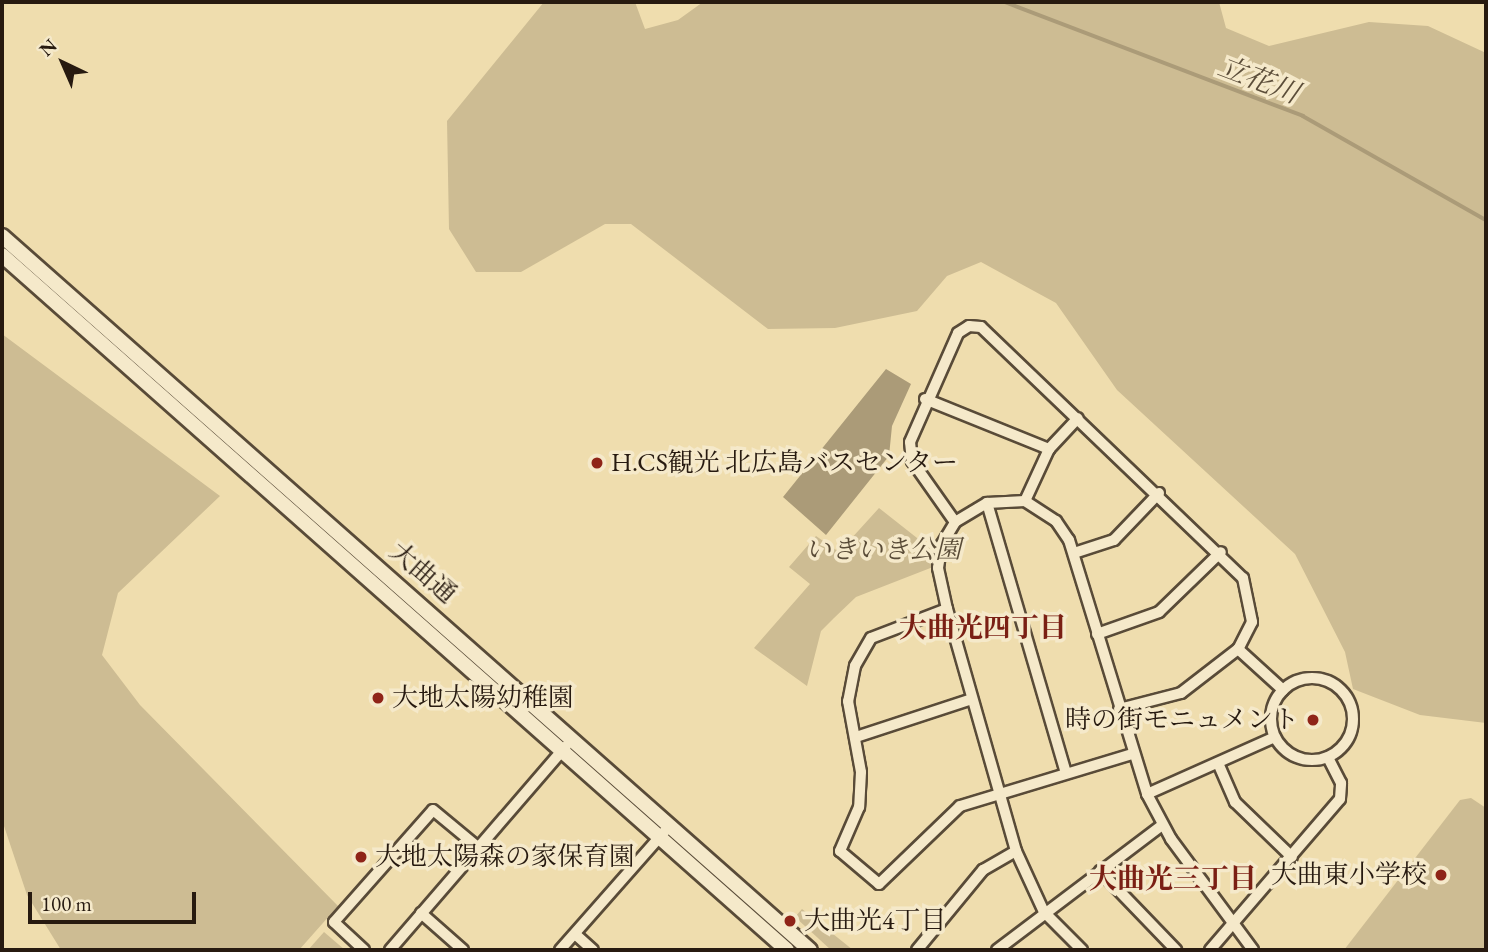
<!DOCTYPE html>
<meta charset="utf-8">
<style>
body{margin:0}
#map{position:relative;width:1488px;height:952px;overflow:hidden;background:#efddae;font-family:"EB Garamond","Noto Serif JP",serif}
div>[style]{position:absolute}
[style*='--x']{left:calc(var(--x)*1px);top:calc(var(--y)*1px);width:calc(var(--w)*1px);rotate:calc(var(--a)*1deg)}
.green>*{inset:0;background:#cdbc93}
.water>*{inset:0;background:#ab9b78}
.stream>*{height:3.5px;margin:-1.75px;padding:0 1.75px;transform-origin:1.75px;border-radius:1.75px;background:#ab9b78}
.roads{filter:drop-shadow(2px 0 #594b38) drop-shadow(-2px 0 #594b38) drop-shadow(0 2px #594b38) drop-shadow(0 -2px #594b38)}
.street>*{height:10px;margin:-5px;padding:0 5px;transform-origin:5px;border-radius:5px;background:#f5e9ca}
.street>.ring{margin:-5px;padding:0;box-sizing:content-box;background:none;border:10px solid #f5e9ca;border-radius:50%}
.secondary>*{height:14px;margin:-7px;padding:0 7px;transform-origin:7px;border-radius:7px;background:#f5e9ca}
.dots>*{width:19px;height:19px;translate:-50% -50%;box-sizing:border-box;border:4px solid #f5e9ca;border-radius:50%}
span{translate:-50% -50%;white-space:nowrap;text-align:center;line-height:1.15;-webkit-text-stroke:7px #f5e9ca;paint-order:stroke}
.poi-label{font-size:26px;color:#271a10}
.left{translate:0 -50%;text-align:left}
.right{translate:-100% -50%;text-align:right}
.park-label{font-size:26px;color:#594b37;font-style:italic}
.street-label{font-size:26px;color:#271a10}
.water-label{font-size:28px;color:#5c4e3a;font-style:italic}
.neighbourhood-label{font-size:28px;color:#7a1f14;font-weight:700}
.frame{position:absolute;inset:0;border:4px solid #271a10;pointer-events:none}
.north{position:absolute;left:28px;top:28px;width:70px;height:70px;-webkit-text-stroke:5px #f5e9ca;paint-order:stroke;rotate:316deg;font-size:19px;font-weight:700;line-height:28px;text-align:center;color:#271a10}
.north::after{content:'';display:block;margin:auto;width:24px;height:32px;background:#271a10;clip-path:polygon(50% 0,100% 100%,50% 72%,0 100%)}
.scale{position:absolute;left:28px;top:892px;width:168px;height:32px;box-sizing:border-box;border:4px solid #271a10;border-top:0;padding-left:9px;font-size:21px;line-height:24px;white-space:nowrap;color:#271a10;-webkit-text-stroke:5px #f5e9ca;paint-order:stroke}
</style>
<div id="map">
<div class="green">
<div style="clip-path:polygon(544px 2px,635px 2px,645px 29px,678px 20px,703px 2px,1219px 2px,1226px 28px,1269px 46px,1369px 22px,1428px 26px,1486px 53px,1486px 723px,1420px 715px,1353px 689px,1345px 652px,1295px 554px,1117px 390px,1056px 303px,981px 262px,947px 276px,917px 311px,835px 328px,768px 329px,631px 224px,605px 224px,521px 272px,476px 272px,449px 229px,447px 121px)"></div>
<div style="clip-path:polygon(2px 334px,220px 496px,118px 593px,102px 655px,140px 705px,338px 906px,299px 950px,61px 950px,27px 895px,2px 820px)"></div>
<div style="clip-path:polygon(879px 508px,931px 549px,933px 567px,856px 597px,834px 618px,821px 631px,807px 686px,754px 648px,810px 584px,789px 567px,816px 536px,839px 552px)"></div>
<div style="clip-path:polygon(1471px 798px,1486px 808px,1486px 950px,1344px 950px,1460px 800px)"></div>
<div style="clip-path:polygon(802px 909px,853px 950px,831px 950px,795px 917px)"></div>
<div style="clip-path:polygon(324px 932px,345px 950px,308px 950px)"></div>
</div>
<div class="water">
<div style="clip-path:polygon(886px 369px,911px 384px,892px 426px,889px 456px,826px 535px,783px 497px)"></div>
</div>
<div class="stream">
<div style="--x:1005;--y:2;--w:319;--a:20.9"></div>
<div style="--x:1303;--y:116;--w:210;--a:29.6"></div>
</div>
<div class="roads">
<div class="street">
<div style="--x:925;--y:399;--w:134;--a:22"></div>
<div style="--x:1025;--y:501;--w:57;--a:-65.2"></div>
<div style="--x:1049;--y:449;--w:42;--a:-46.9"></div>
<div style="--x:987;--y:503;--w:281;--a:73.7"></div>
<div style="--x:955;--y:522;--w:75;--a:-125.2"></div>
<div style="--x:912;--y:461;--w:19;--a:-96"></div>
<div style="--x:910;--y:442;--w:119;--a:-66.2"></div>
<div style="--x:958;--y:333;--w:13;--a:-32"></div>
<div style="--x:969;--y:326;--w:12;--a:5"></div>
<div style="--x:981;--y:327;--w:363;--a:43.8"></div>
<div style="--x:1243;--y:578;--w:45;--a:78.4"></div>
<div style="--x:1252;--y:622;--w:30;--a:117"></div>
<div style="--x:1238;--y:649;--w:72;--a:142.3"></div>
<div style="--x:1181;--y:693;--w:64;--a:165.5"></div>
<div style="--x:1074;--y:553;--w:42;--a:-18"></div>
<div style="--x:1114;--y:540;--w:65;--a:-46.2"></div>
<div style="--x:947;--y:609;--w:81;--a:159.1"></div>
<div style="--x:871;--y:638;--w:32;--a:120"></div>
<div style="--x:855;--y:666;--w:36;--a:101"></div>
<div style="--x:848;--y:701;--w:72;--a:79.6"></div>
<div style="--x:861;--y:772;--w:35;--a:93"></div>
<div style="--x:859;--y:807;--w:48;--a:113.4"></div>
<div style="--x:840;--y:851;--w:51;--a:40.2"></div>
<div style="--x:879;--y:884;--w:112;--a:-43.9"></div>
<div style="--x:960;--y:806;--w:180;--a:-16.8"></div>
<div style="--x:1097;--y:634;--w:66;--a:-19.5"></div>
<div style="--x:1159;--y:612;--w:86;--a:-44.1"></div>
<div style="--x:1238;--y:649;--w:61;--a:42.3"></div>
<div class="ring" style="left:1271px;top:678px;width:72px;height:72px"></div>
<div style="--x:856;--y:737;--w:122;--a:-18.1"></div>
<div style="--x:1218;--y:763;--w:43;--a:66.4"></div>
<div style="--x:1235;--y:802;--w:79;--a:44"></div>
<div style="--x:1147;--y:794;--w:140;--a:-24"></div>
<div style="--x:1100;--y:871;--w:110;--a:46.1"></div>
<div style="--x:421;--y:913;--w:56;--a:41.4"></div>
<div style="--x:575;--y:934;--w:24;--a:42"></div>
<div style="--x:364;--y:950;--w:41;--a:-137"></div>
<div style="--x:334;--y:922;--w:149;--a:-48.5"></div>
<div style="--x:433;--y:810;--w:60;--a:39.6"></div>
<div style="--x:390;--y:950;--w:269;--a:-49.2"></div>
<div style="--x:560;--y:950;--w:159;--a:-48.6"></div>
<div style="--x:917;--y:950;--w:104;--a:-50.5"></div>
<div style="--x:983;--y:870;--w:38;--a:-30"></div>
<div style="--x:997;--y:950;--w:207;--a:-37.1"></div>
<div style="--x:1082;--y:950;--w:54;--a:-135"></div>
<div style="--x:1044;--y:912;--w:67;--a:-114.7"></div>
<div style="--x:1016;--y:851;--w:252;--a:-105.9"></div>
<div style="--x:947;--y:609;--w:42;--a:-102.4"></div>
<div style="--x:938;--y:568;--w:24;--a:-81"></div>
<div style="--x:942;--y:544;--w:26;--a:-59"></div>
<div style="--x:955;--y:522;--w:37;--a:-31"></div>
<div style="--x:987;--y:503;--w:38;--a:-3"></div>
<div style="--x:1025;--y:501;--w:37;--a:33"></div>
<div style="--x:1056;--y:521;--w:23;--a:56"></div>
<div style="--x:1069;--y:540;--w:266;--a:72.9"></div>
<div style="--x:1147;--y:794;--w:51;--a:61.9"></div>
<div style="--x:1171;--y:839;--w:138;--a:53.5"></div>
<div style="--x:1210;--y:950;--w:199;--a:-49.3"></div>
<div style="--x:1340;--y:799;--w:16;--a:-86"></div>
<div style="--x:1341;--y:783;--w:29;--a:-117"></div>
</div>
<div class="secondary">
<div style="--x:2;--y:236;--w:1078;--a:41.47"></div>
<div style="--x:2;--y:255;--w:1048;--a:41.52"></div>
</div>
</div>
<div class="dots">
<div style="left:597px;top:463px;background:#8f2418"></div>
<div style="left:378px;top:698px;background:#8f2418"></div>
<div style="left:1313px;top:720px;background:#8f2418"></div>
<div style="left:361px;top:857px;background:#8f2418"></div>
<div style="left:1441px;top:875px;background:#8f2418"></div>
<div style="left:790px;top:921px;background:#8f2418"></div>
</div>
<div class="poi-label">
<span class="left" style="left:611px;top:463px">H.CS観光 北広島バスセンター</span>
<span class="left" style="left:392px;top:698px">大地太陽幼稚園</span>
<span class="right" style="left:1299px;top:720px">時の街モニュメント</span>
<span class="left" style="left:375px;top:857px">大地太陽森の家保育園</span>
<span class="right" style="left:1427px;top:875px">大曲東小学校</span>
<span class="left" style="left:804px;top:921px">大曲光4丁目</span>
</div>
<div class="park-label">
<span style="left:883px;top:550px">いきいき公園</span>
</div>
<div class="street-label">
<span style="left:423px;top:573px;rotate:41deg">大曲通</span>
</div>
<div class="water-label">
<span style="left:1259px;top:79px;rotate:21deg">立花川</span>
</div>
<div class="neighbourhood-label">
<span style="left:983px;top:627px">大曲光四丁目</span>
<span style="left:1173px;top:878px">大曲光三丁目</span>
</div>
<div class="frame"></div>
<div class="north">N</div>
<div class="scale">100 m</div>
</div>
